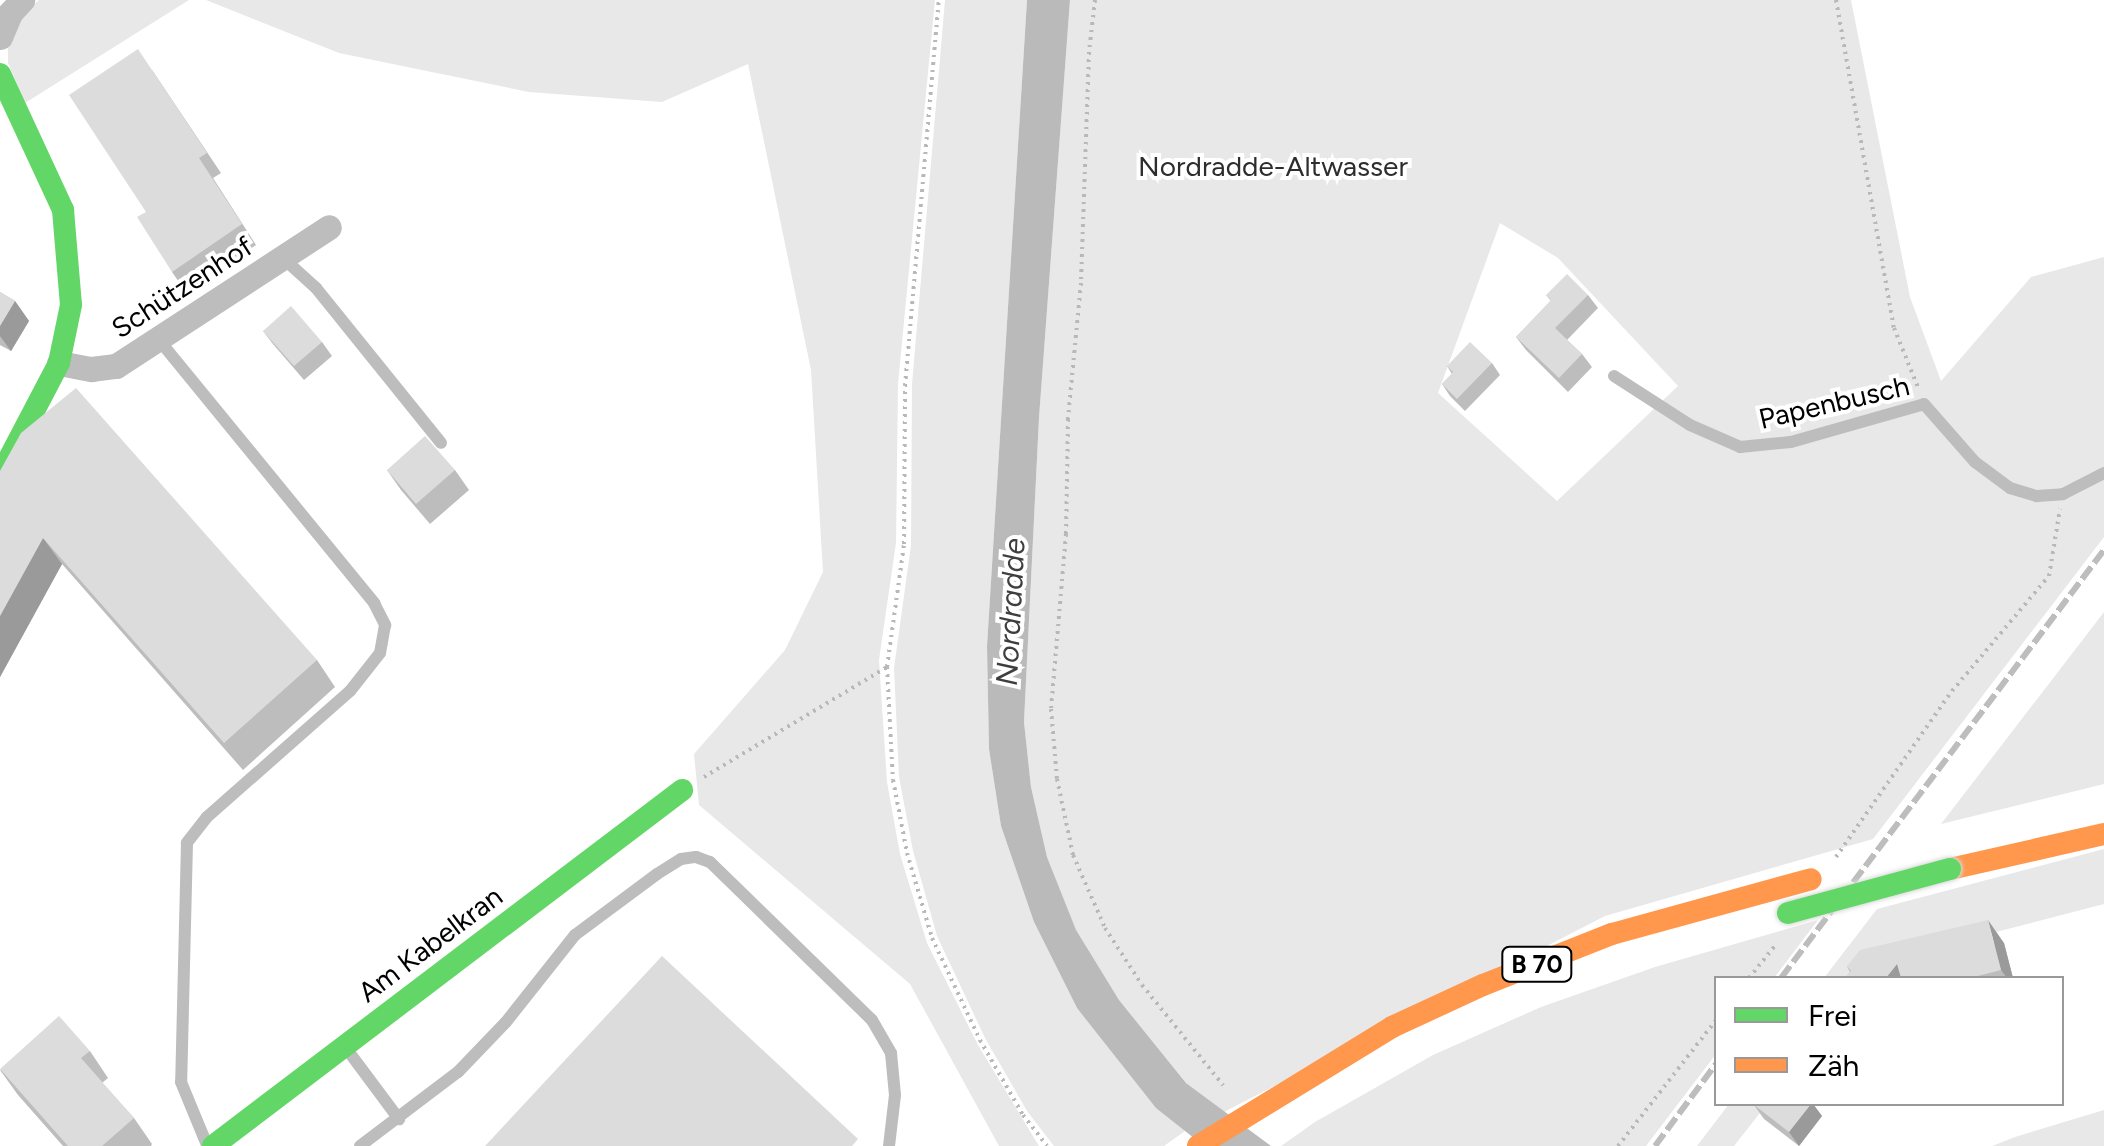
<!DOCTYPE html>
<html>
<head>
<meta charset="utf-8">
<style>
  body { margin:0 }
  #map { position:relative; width:2104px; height:1146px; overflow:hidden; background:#fff; font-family:Figtree,sans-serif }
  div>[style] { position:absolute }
  .green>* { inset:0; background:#e8e8e8 }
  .water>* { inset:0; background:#bababa }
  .path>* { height:4px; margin-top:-2px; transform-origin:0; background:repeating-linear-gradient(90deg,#b8b8b8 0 2.5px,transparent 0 7.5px) }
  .lane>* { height:12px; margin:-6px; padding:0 6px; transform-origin:6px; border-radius:6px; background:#bdbdbd }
  .street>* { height:25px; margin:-12.5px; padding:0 12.5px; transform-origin:12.5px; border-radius:12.5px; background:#bdbdbd }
  .fast>* { height:22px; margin:-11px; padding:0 11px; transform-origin:11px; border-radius:11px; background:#63d668 }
  .slow>* { height:22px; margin:-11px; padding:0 11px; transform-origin:11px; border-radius:11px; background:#ff974d }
  .rail>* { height:6px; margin-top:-3px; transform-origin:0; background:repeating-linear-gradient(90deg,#bdbdbd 0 15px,transparent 0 20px) }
  .bridges { filter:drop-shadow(0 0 2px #dbdbdb) drop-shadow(0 0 2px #dbdbdb) }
  .fast-bridge>* { height:22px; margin:-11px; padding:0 11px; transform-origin:11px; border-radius:11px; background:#63d668 }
  .wall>* { inset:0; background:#bdbdbd }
  .shaded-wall>* { inset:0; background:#9a9a9a }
  .building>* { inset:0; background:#dcdcdc }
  span { translate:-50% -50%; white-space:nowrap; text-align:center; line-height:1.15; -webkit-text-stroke:8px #fff; paint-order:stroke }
  .shield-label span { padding:2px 8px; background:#fff; border:2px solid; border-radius:8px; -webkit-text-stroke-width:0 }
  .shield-label { font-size:25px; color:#000; font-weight:700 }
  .park-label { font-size:28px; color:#2d2d2d }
  .street-label { font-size:28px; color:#000 }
  .water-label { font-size:30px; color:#3e3e3e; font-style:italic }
  .legend { position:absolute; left:1714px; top:976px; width:350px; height:130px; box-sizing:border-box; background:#fff; border:2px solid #999; margin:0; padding:12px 18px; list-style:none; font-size:30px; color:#000 }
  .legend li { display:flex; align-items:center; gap:20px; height:50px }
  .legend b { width:50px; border:2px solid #999 }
</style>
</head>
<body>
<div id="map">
  <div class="green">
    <div style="clip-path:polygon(39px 0,189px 0,25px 103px,8px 63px,8px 48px,22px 16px)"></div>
    <div style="clip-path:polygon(206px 0,935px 0,898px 384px,896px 543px,879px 660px,887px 782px,900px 854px,927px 943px,978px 1045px,1039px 1146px,999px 1146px,910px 984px,699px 805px,694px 754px,785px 650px,823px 572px,811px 370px,748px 64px,662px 102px,529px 92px,339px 53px)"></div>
    <div style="clip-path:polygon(945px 0,1027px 0,987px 646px,989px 748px,1001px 826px,1034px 922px,1077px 1008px,1185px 1131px,1164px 1146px,1054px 1146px,1027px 1111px,985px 1038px,937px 936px,913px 851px,899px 777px,894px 668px,911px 545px,912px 384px)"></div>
    <div style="clip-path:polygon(evenodd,1070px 0,1851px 0,1910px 297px,1941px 381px,2031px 277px,2104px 257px,2104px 537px,1873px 839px,1605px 916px,1224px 1112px,1186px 1083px,1119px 1000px,1076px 931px,1047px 857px,1031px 787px,1024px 722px,1039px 418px,1070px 0,1500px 223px,1558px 258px,1678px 386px,1557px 501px,1438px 393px,1500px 223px)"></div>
    <div style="clip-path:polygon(2104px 612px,2104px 784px,1941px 824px)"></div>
    <div style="clip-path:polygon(2104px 849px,2104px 904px,1938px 947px,1863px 978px,1824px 978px,1877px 909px)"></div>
    <div style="clip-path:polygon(1818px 920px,1774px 978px,1716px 978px,1716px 1054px,1646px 1146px,1281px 1146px,1315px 1122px,1433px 1055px,1541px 1007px,1655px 967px)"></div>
    <div style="clip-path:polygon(1729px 1104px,1767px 1104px,1734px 1146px,1697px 1146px)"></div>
    <div style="clip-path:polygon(2104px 1110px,2104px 1146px,1992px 1146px,2015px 1137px)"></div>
  </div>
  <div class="water">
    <div style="clip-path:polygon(1027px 0,1070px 0,1039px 418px,1024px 722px,1031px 787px,1047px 857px,1076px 930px,1119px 1000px,1186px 1083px,1271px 1146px,1204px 1146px,1156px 1108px,1077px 1008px,1034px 922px,1001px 826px,989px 749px,987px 646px)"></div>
  </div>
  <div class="path">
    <div style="left:1095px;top:0;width:52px;rotate:96.6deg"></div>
    <div style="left:1089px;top:52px;width:231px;rotate:92deg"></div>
    <div style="left:1081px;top:283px;width:137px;rotate:95.5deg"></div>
    <div style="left:1068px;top:419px;width:115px;rotate:91deg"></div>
    <div style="left:1066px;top:534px;width:176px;rotate:94.9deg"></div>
    <div style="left:1051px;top:709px;width:70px;rotate:85.1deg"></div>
    <div style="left:1057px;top:779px;width:78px;rotate:78.1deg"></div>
    <div style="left:1073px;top:855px;width:80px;rotate:66.3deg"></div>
    <div style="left:1105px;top:928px;width:68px;rotate:57deg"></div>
    <div style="left:1142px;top:985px;width:129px;rotate:51deg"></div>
    <div style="left:1836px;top:0;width:333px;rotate:80deg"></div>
    <div style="left:1894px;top:328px;width:67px;rotate:68deg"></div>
    <div style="left:887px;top:667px;width:113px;rotate:87deg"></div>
    <div style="left:893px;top:780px;width:74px;rotate:79.1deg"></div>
    <div style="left:907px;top:853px;width:89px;rotate:73.6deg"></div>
    <div style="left:932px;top:938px;width:113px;rotate:64.8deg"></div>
    <div style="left:980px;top:1040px;width:86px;rotate:60.2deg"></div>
    <div style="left:1023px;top:1115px;width:39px;rotate:52deg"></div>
    <div style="left:704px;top:777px;width:214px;rotate:-31deg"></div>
    <div style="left:887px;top:667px;width:124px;rotate:-82.1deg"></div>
    <div style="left:904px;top:544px;width:158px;rotate:-89.6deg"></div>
    <div style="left:905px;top:386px;width:387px;rotate:-85deg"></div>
    <div style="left:1836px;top:857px;width:203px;rotate:-55.1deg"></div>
    <div style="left:1952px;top:691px;width:150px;rotate:-49.9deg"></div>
    <div style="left:2049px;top:576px;width:68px;rotate:-80.7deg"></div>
    <div style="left:1749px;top:978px;width:45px;rotate:-51.3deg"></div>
    <div style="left:1618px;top:1146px;width:160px;rotate:-52.1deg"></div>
  </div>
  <div class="lane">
    <div style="left:283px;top:258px;width:45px;rotate:42.3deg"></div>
    <div style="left:316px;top:288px;width:199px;rotate:51.1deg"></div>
    <div style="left:159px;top:340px;width:340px;rotate:50.7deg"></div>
    <div style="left:374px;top:603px;width:25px;rotate:63deg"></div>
    <div style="left:385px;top:625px;width:28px;rotate:100deg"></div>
    <div style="left:380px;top:653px;width:48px;rotate:128.3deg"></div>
    <div style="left:350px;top:691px;width:191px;rotate:138.6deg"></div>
    <div style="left:207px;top:817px;width:33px;rotate:128deg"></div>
    <div style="left:187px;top:843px;width:239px;rotate:91.4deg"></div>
    <div style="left:181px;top:1082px;width:68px;rotate:67.6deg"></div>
    <div style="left:1614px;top:376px;width:90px;rotate:32.8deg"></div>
    <div style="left:1690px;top:425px;width:55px;rotate:23.7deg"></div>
    <div style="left:1740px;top:447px;width:51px;rotate:-5.6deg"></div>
    <div style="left:1791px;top:442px;width:138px;rotate:-15.9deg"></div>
    <div style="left:1924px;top:404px;width:77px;rotate:48.7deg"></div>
    <div style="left:1975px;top:462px;width:44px;rotate:36.6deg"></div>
    <div style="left:2010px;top:488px;width:28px;rotate:17deg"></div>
    <div style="left:2037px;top:496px;width:26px;rotate:-4deg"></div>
    <div style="left:2063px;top:494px;width:46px;rotate:-27.1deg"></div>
    <div style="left:346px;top:1048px;width:89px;rotate:53.3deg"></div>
    <div style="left:360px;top:1146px;width:123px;rotate:-37.1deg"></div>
    <div style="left:458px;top:1072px;width:69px;rotate:-46.2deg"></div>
    <div style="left:506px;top:1022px;width:111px;rotate:-51.6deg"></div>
    <div style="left:575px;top:935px;width:102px;rotate:-36.6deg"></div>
    <div style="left:657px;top:874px;width:28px;rotate:-32deg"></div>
    <div style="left:681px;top:859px;width:15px;rotate:-8deg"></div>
    <div style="left:696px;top:857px;width:15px;rotate:20deg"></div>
    <div style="left:710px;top:862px;width:226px;rotate:44.3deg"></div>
    <div style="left:872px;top:1020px;width:38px;rotate:60deg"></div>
    <div style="left:891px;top:1053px;width:42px;rotate:84.6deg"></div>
    <div style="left:895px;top:1095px;width:51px;rotate:96.7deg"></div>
  </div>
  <div class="street">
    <div style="left:0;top:37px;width:26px;rotate:-67deg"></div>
    <div style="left:10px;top:13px;width:18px;rotate:-47deg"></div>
    <div style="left:59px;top:363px;width:33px;rotate:11deg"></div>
    <div style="left:91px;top:369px;width:25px;rotate:-7deg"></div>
    <div style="left:116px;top:366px;width:254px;rotate:-33.1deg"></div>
  </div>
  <div class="fast">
    <div style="left:0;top:74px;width:150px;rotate:65.1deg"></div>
    <div style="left:63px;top:210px;width:95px;rotate:85.2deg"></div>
    <div style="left:71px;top:305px;width:59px;rotate:101.7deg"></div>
    <div style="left:59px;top:363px;width:127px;rotate:117.6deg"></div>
    <div style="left:213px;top:1146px;width:589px;rotate:-37.2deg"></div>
  </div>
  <div class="slow">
    <div style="left:1950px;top:869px;width:158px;rotate:-12.8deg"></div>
    <div style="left:1198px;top:1146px;width:228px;rotate:-31.5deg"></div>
    <div style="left:1392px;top:1027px;width:100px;rotate:-24.8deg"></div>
    <div style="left:1483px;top:985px;width:139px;rotate:-21.6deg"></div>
    <div style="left:1612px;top:934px;width:206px;rotate:-15.4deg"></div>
  </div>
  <div class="rail">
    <div style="left:1781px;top:978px;width:536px;rotate:-52.96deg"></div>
    <div style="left:1655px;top:1146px;width:102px;rotate:-53.4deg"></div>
  </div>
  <div class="bridges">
    <div class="fast-bridge">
      <div style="left:1788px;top:913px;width:168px;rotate:-15.2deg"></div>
    </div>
  </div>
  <div class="wall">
    <div style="clip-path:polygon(152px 70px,221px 173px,213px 178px,256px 245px,186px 292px,172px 272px,146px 212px)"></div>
    <div style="clip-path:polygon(0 292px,15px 301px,29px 321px,11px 351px,0 345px)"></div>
    <div style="clip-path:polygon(1546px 295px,1588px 295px,1598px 308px,1567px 340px,1582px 354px,1592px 367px,1568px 392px,1526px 350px,1516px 337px,1551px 301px)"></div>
    <div style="clip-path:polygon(263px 331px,322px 342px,332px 356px,304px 380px,273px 344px)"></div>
    <div style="clip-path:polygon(1492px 363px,1500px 375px,1465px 411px,1450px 396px,1442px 384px,1452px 374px,1447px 366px)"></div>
    <div style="clip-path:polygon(387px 470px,455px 470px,469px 490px,430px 524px,401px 490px)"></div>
    <div style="clip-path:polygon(0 471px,317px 660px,335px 687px,243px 770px,62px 564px,0 677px)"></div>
    <div style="clip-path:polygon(2004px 943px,2013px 978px,1845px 978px,1850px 972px,1847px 966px)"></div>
    <div style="clip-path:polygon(90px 1051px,108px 1078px,102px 1083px,134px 1118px,152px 1144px,151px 1146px,63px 1146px,18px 1095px,0 1070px)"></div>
    <div style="clip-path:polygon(1755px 1104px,1813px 1104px,1822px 1116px,1799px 1146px,1764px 1119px,1754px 1105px)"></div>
  </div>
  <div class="shaded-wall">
    <div style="clip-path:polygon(15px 301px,29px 321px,11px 351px,0 336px,0 326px)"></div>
    <div style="clip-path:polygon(43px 538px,62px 564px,0 677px,0 616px)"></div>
    <div style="clip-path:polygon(1988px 920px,2004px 943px,2013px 978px,2007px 978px,2001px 970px)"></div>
    <div style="clip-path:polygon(1897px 964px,1908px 978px,1886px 978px)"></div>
    <div style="clip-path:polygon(1811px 1104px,1813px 1104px,1822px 1116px,1799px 1146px,1789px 1132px)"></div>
  </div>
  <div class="building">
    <div style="clip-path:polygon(138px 49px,207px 153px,199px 158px,242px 224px,172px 272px,137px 217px,146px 212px,69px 95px)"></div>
    <div style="clip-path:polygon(1567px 274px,1588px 295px,1555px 328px,1582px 354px,1559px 378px,1516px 337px,1551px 300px,1546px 295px)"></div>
    <div style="clip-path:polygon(0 292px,15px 301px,0 326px)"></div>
    <div style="clip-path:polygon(291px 306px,322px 342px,294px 366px,263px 331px)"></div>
    <div style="clip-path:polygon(1470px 342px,1492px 363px,1457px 399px,1442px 384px,1453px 372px,1447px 366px)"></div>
    <div style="clip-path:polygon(76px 388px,317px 660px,224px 743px,43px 538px,0 616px,0 471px,21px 433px)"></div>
    <div style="clip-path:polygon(425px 436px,455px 470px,416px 504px,387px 470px)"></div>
    <div style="clip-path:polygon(1988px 920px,2001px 970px,1970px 978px,1901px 978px,1897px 964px,1886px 978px,1845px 978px,1851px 971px,1847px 966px,1860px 950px)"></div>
    <div style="clip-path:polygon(662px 956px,858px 1139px,852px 1146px,485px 1146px)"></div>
    <div style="clip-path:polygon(59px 1016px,90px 1051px,81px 1058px,134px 1118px,102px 1146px,68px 1146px,0 1069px)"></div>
    <div style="clip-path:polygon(1755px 1104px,1811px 1104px,1789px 1132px,1754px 1105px)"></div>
  </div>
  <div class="shield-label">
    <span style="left:1537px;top:964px">B 70</span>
  </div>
  <div class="park-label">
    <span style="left:1273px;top:166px">Nordradde-Altwasser</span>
  </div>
  <div class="street-label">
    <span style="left:182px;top:287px;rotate:-33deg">Schützenhof</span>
    <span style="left:1834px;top:402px;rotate:-13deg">Papenbusch</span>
    <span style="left:430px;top:944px;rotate:-37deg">Am Kabelkran</span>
  </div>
  <div class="water-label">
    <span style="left:1011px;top:612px;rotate:-87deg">Nordradde</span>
  </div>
  <ul class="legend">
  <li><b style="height:12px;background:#63d668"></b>Frei</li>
  <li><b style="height:12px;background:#ff974d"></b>Zäh</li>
  </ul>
</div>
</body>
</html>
